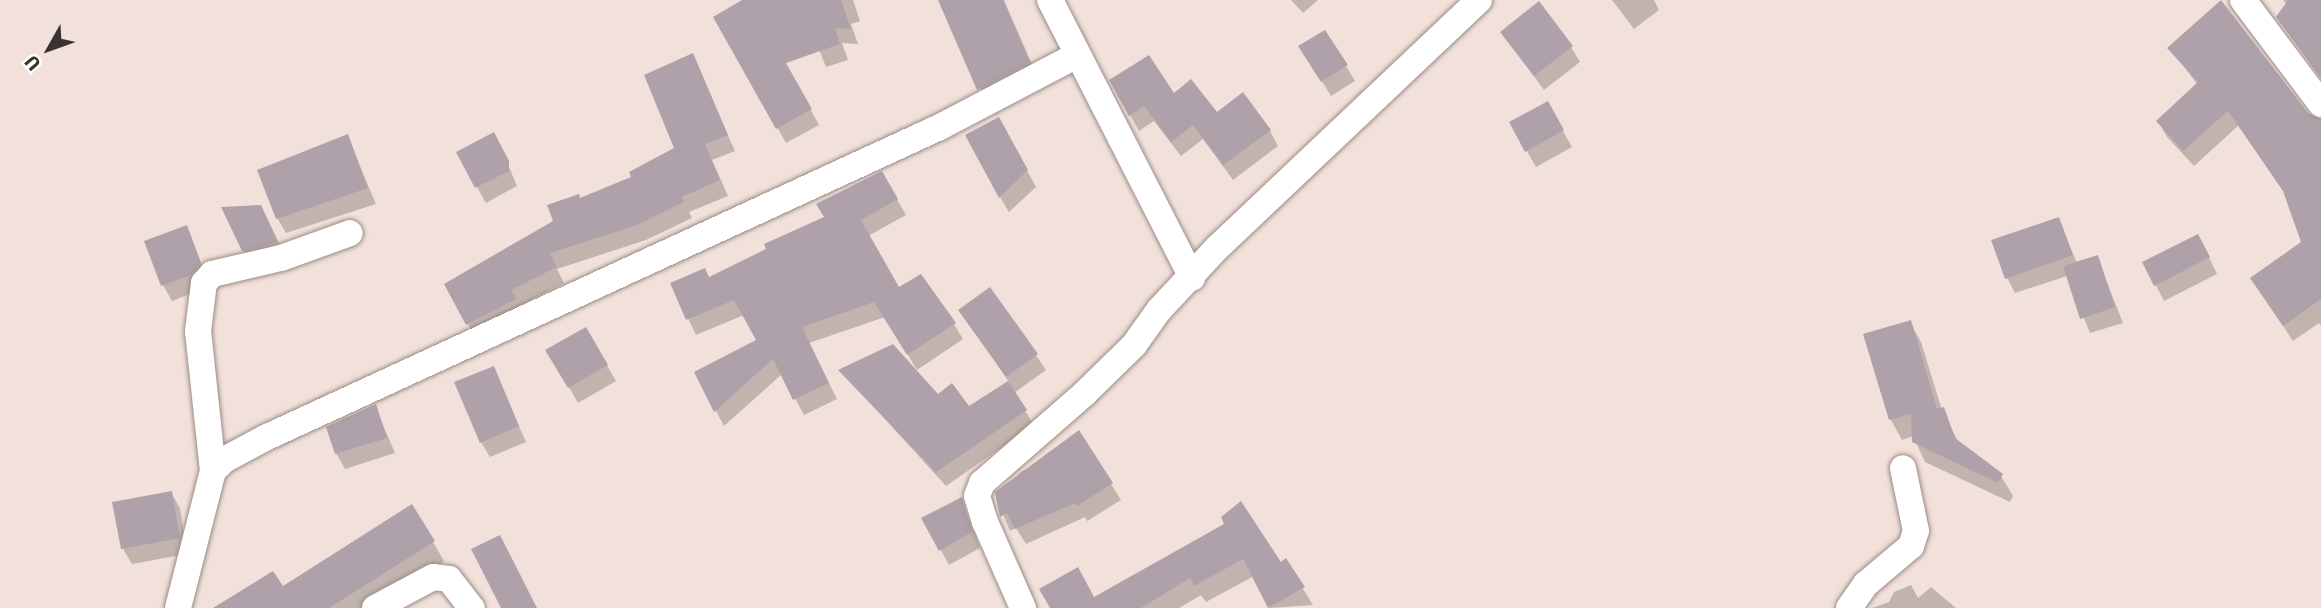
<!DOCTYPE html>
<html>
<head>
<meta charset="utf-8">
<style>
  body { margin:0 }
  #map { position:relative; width:2321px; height:608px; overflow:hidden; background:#f2e1da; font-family:"Fira Sans",sans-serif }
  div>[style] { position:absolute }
  .shadow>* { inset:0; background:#0003 }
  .building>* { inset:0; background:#afa1aa }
  .roads { filter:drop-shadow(0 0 2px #9a8b84) drop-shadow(0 0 2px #9a8b84) }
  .minor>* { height:26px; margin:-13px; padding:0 13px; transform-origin:13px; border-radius:13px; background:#fff }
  span { translate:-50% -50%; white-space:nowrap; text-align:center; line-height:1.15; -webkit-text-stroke:5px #fff; paint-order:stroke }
  .north { position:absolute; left:14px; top:14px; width:70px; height:70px; -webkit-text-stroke:5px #fff; paint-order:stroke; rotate:230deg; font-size:19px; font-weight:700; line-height:28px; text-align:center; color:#3a3331 }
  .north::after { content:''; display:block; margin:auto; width:24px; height:32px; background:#3a3331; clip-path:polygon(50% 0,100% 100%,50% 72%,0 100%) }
</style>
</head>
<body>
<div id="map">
  <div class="shadow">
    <div style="clip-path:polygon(745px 0,751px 0,819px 125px,786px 143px,715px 18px)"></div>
    <div style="clip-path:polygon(799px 0,853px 0,860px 21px,851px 24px,858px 44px,842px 43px,848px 60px,826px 67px)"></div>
    <div style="clip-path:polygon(940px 0,1004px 0,1041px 85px,991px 111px)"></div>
    <div style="clip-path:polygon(1291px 0,1318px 0,1303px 13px)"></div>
    <div style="clip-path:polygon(1612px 0,1654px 0,1659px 10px,1634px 29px)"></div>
    <div style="clip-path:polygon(2283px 0,2321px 0,2321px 79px,2278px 17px,2287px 4px)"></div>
    <div style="clip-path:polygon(1502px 33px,1571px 47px,1580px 62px,1544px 90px)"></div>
    <div style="clip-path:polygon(2170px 48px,2321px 120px,2321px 326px,2319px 323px,2293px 341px,2252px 279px,2303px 243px,2286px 195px,2239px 125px,2194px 166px,2167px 137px,2158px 121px,2197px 84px)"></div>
    <div style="clip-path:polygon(692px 55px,735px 151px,712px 160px,728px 196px,689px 212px,692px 218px,646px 240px,557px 269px,564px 283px,519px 306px,523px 315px,476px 339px,468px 324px,555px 221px,580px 200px,633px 178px,677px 148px)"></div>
    <div style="clip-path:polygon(1310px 62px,1346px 66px,1355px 81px,1331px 96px)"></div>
    <div style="clip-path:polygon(1111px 81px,1173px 96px,1270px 131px,1278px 146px,1233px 180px,1203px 139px,1181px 156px,1154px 121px,1139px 131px)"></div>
    <div style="clip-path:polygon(1547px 103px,1572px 147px,1536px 167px,1511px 123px)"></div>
    <div style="clip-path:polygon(1008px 135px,1036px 187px,1009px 212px,1000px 197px)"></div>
    <div style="clip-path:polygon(347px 136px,376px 204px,286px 233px,277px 218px)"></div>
    <div style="clip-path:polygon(502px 150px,517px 186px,486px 203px,458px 153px)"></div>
    <div style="clip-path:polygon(882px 173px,906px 215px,868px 236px,898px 289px,954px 324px,963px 339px,917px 370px,885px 317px,809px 343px,837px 399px,804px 415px,782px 374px,724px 426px,696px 373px,758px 341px,744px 315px,696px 335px,672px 284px,709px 279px,826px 218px)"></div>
    <div style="clip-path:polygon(2058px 219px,2077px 263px,2097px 257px,2123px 323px,2090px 333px,2067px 276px,2015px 293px,2007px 278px)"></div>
    <div style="clip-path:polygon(269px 222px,286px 258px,252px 266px,243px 250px)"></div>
    <div style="clip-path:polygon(186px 227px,208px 280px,200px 290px,172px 301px,163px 285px)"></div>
    <div style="clip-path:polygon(2206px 251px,2217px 274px,2164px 301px,2144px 263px)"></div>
    <div style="clip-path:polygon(990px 289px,1046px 370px,1014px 393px,1034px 425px,946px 486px,841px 371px,969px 408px,1009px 382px,961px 311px)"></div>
    <div style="clip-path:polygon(1910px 322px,1921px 342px,1942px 410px,1960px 445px,2001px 476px,2013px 496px,2010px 502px,1925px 462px,1913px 436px,1902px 440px,1891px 420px,1865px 335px)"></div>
    <div style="clip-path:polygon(586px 329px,616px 381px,578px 403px,548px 351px)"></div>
    <div style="clip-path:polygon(493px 368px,526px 442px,490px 457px,481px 442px)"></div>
    <div style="clip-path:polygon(375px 406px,395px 453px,345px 469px,336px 453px)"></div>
    <div style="clip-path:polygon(1079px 433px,1121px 500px,1087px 521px,1085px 517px,1026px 544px,1016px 528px,1010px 531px,996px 497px,1022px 471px,1048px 459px,1045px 455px)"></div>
    <div style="clip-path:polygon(171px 493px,180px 508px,187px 554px,132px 564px,123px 549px)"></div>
    <div style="clip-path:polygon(961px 499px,980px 548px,949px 565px,924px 519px)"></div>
    <div style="clip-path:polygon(1227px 525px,1280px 564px,1286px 561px,1313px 605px,1270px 608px,1254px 576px,1206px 602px,1201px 595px,1179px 608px,1052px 608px,1094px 600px)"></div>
    <div style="clip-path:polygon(433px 542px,444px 561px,371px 608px,234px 608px)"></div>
    <div style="clip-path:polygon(1911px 585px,1918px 598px,1931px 587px,1956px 608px,1872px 608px,1889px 602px,1894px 592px)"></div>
  </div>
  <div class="building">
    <div style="clip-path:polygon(742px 0,841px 0,851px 29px,835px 28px,840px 44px,786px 63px,812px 109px,776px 129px,713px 17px)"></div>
    <div style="clip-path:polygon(938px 0,1003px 0,1030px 62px,977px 90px)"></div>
    <div style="clip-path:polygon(2221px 0,2308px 113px,2321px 119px,2321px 299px,2283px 326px,2250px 278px,2301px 242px,2283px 191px,2228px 111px,2183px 151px,2156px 121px,2198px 82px,2167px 48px)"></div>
    <div style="clip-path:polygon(2288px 0,2321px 0,2321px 78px,2276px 17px)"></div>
    <div style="clip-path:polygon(1539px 1px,1573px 46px,1534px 76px,1500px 32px)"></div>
    <div style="clip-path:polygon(1325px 30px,1348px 65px,1321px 82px,1298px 46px)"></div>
    <div style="clip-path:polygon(693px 53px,728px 135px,705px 144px,720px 180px,682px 197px,684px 202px,637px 225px,550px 253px,557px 267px,511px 290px,516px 299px,466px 325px,444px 284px,553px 221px,547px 205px,579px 194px,580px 198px,631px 177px,629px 172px,674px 148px,644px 75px)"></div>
    <div style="clip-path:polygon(1149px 55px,1174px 93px,1191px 79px,1217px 112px,1243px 92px,1271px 130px,1223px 165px,1193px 125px,1171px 142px,1144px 106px,1129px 116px,1109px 80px)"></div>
    <div style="clip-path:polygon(1548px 101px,1564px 130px,1525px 152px,1509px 122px)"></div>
    <div style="clip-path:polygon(999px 117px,1028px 170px,999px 198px,965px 135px)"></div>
    <div style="clip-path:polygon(494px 132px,509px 161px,509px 171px,475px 188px,456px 152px)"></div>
    <div style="clip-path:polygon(348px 134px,368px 188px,276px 219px,257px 170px)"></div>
    <div style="clip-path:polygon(882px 171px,898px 199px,861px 220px,899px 287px,921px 274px,956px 323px,907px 355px,874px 302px,802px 327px,829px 383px,793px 400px,773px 359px,714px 412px,694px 372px,756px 340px,734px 300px,686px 320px,670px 283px,705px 268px,709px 277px,766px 249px,764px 244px,824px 217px,816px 204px)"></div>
    <div style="clip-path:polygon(261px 205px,278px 242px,242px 251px,221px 207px)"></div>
    <div style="clip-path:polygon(2059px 217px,2073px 255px,2005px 279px,1991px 240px)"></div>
    <div style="clip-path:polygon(187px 225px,201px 263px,191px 275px,161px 286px,144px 241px)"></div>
    <div style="clip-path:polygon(2198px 234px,2210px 257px,2154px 286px,2142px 262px)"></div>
    <div style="clip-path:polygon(2098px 255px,2115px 307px,2080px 319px,2063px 266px)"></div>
    <div style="clip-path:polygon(990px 287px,1038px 354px,1006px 377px,958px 310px)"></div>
    <div style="clip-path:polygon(1911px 320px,1937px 409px,1944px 407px,1955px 438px,2003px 474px,1998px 483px,1912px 442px,1911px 414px,1889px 420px,1863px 334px)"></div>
    <div style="clip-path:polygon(586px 327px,608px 365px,568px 388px,545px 350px)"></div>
    <div style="clip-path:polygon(893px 344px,938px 394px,952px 383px,969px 406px,1008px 381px,1027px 410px,936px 472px,838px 370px)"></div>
    <div style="clip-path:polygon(494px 366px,519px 426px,480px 443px,454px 382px)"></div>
    <div style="clip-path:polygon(376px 404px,387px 438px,335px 454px,326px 427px)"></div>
    <div style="clip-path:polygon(1079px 430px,1113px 483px,1077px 506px,1075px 503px,1015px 529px,1007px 513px,1000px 517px,995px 492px)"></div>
    <div style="clip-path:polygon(172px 491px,180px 538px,121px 549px,112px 502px)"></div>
    <div style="clip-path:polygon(962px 497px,972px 532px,939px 551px,921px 518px)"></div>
    <div style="clip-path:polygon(1241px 501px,1281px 562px,1286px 558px,1305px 587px,1268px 608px,1243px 559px,1194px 586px,1190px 578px,1141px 608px,1050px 608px,1039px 589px,1078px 567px,1094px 597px,1224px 524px,1221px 517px)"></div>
    <div style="clip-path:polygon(412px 504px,435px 541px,329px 608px,213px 608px,273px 571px,283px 586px)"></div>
    <div style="clip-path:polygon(500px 535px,537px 608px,501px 608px,471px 549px)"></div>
  </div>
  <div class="roads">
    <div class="minor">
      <div style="left:1050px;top:0;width:312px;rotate:62.9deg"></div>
      <div style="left:2243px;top:0;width:130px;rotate:53.1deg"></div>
      <div style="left:213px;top:471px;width:16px;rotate:-45deg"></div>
      <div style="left:224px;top:460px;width:47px;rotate:-28.2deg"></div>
      <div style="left:265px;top:438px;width:743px;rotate:-24.74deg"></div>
      <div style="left:940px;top:127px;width:155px;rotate:-27.7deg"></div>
      <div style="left:178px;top:608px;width:141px;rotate:-75.7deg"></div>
      <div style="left:213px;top:471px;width:141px;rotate:-96.1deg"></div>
      <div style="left:198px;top:331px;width:48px;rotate:-82.9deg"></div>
      <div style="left:204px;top:283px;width:12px;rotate:-48deg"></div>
      <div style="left:212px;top:274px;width:71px;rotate:-13.1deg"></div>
      <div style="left:281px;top:258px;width:73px;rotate:-19.9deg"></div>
      <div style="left:375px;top:608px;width:66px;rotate:-28.1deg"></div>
      <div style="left:433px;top:577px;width:16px;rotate:7deg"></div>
      <div style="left:449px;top:579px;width:37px;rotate:52deg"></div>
      <div style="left:1023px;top:608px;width:94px;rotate:-113.8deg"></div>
      <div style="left:985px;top:522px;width:27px;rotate:-107deg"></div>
      <div style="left:977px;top:496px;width:14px;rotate:-69deg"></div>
      <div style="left:982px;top:483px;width:137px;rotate:-41.1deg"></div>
      <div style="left:1085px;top:393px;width:69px;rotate:-44.4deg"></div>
      <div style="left:1134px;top:345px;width:43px;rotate:-54.5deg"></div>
      <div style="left:1159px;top:310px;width:86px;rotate:-46.9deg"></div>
      <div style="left:1218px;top:247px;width:359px;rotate:-43.4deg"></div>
      <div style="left:1849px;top:608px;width:29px;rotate:-55deg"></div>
      <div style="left:1866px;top:584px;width:59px;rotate:-40.2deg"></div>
      <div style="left:1911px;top:546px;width:16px;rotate:-72deg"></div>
      <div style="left:1916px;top:531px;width:64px;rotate:-101.7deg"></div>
    </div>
  </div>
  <div class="north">U</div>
</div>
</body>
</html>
